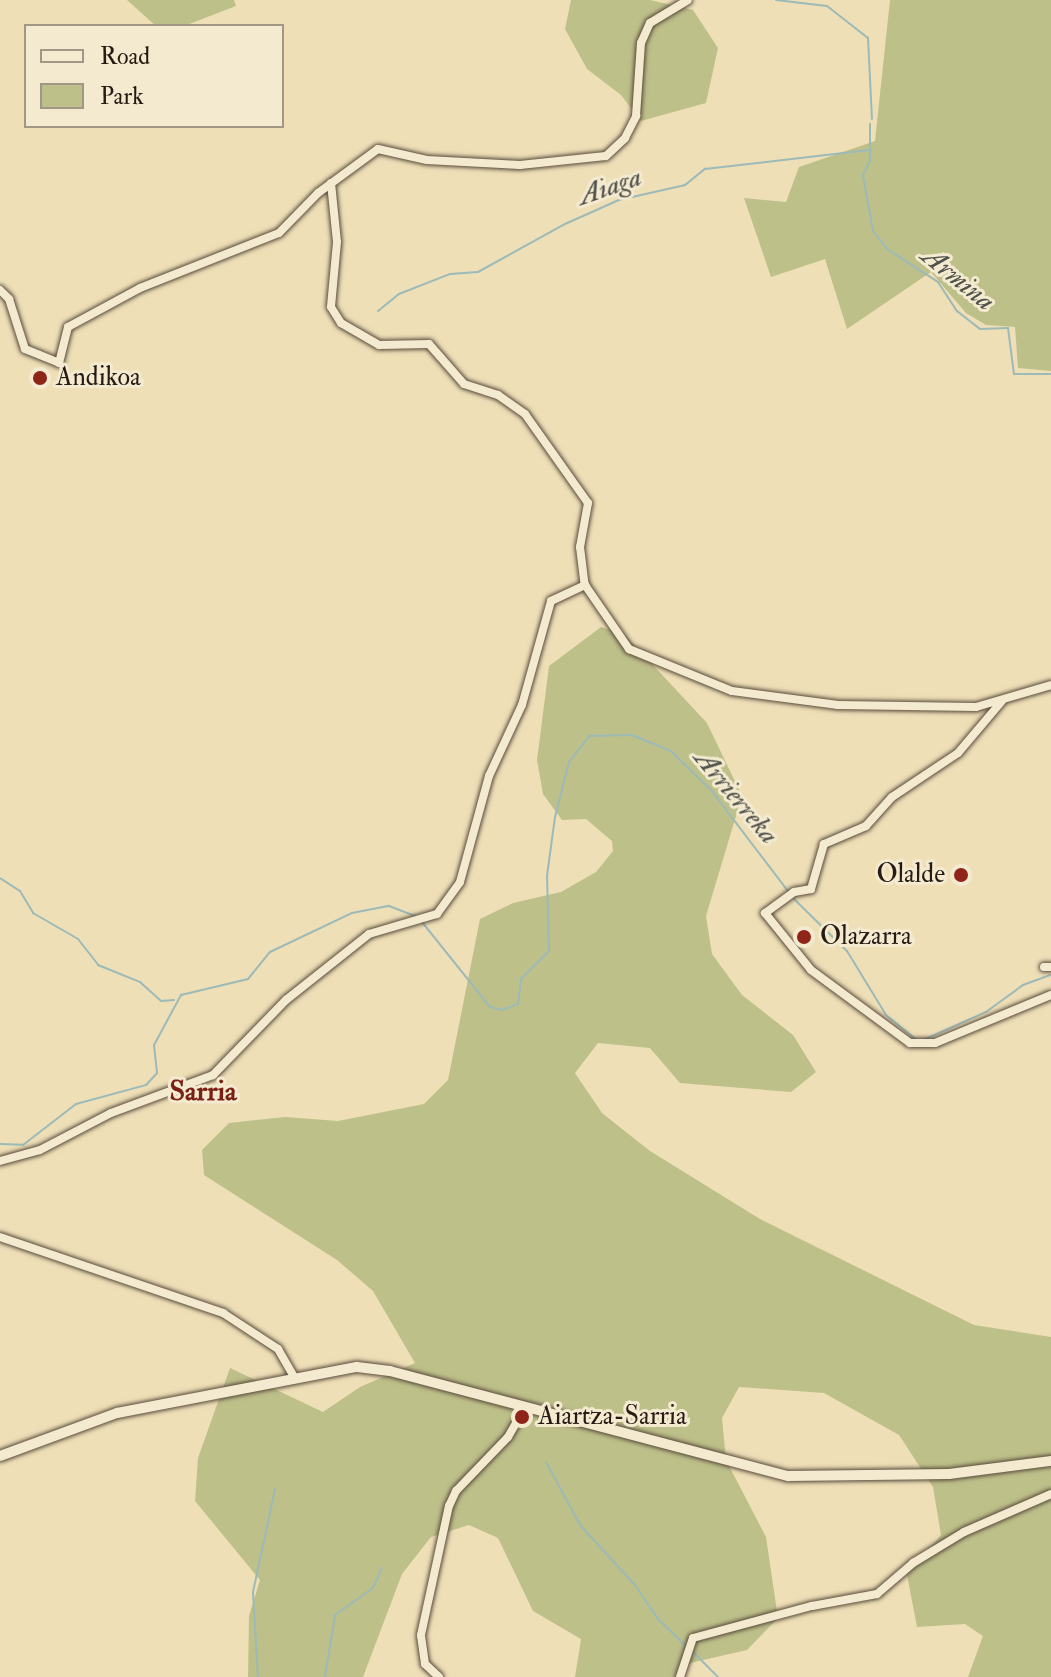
<!DOCTYPE html>
<html>
<head>
<meta charset="utf-8">
<style>
  body { margin:0 }
  #map { position:relative; width:1051px; height:1677px; overflow:hidden; background:#eedfb7; font-family:"IM FELL Double Pica",serif }
  div>[style] { position:absolute }
  .green>* { inset:0; background:#bec08a }
  .stream>* { height:2px; margin:-1px; padding:0 1px; transform-origin:1px; border-radius:1px; background:#9cbab7 }
  .roads { filter:drop-shadow(0 0 2px #594b3c) drop-shadow(0 0 2px #594b3c) }
  .minor>* { height:8px; margin:-4px; padding:0 4px; transform-origin:4px; border-radius:4px; background:#f4ead0 }
  .tertiary>* { height:10px; margin:-5px; padding:0 5px; transform-origin:5px; border-radius:5px; background:#f4ead0 }
  .dots>* { width:22px; height:22px; translate:-50% -50%; box-sizing:border-box; border:4px solid #f4ead0; border-radius:50% }
  span { translate:-50% -50%; white-space:nowrap; text-align:center; line-height:1.15; -webkit-text-stroke:6px #f4ead0; paint-order:stroke }
  .poi-label { font-size:26px; color:#271a13 }
  .left { translate:0 -50%; text-align:left }
  .right { translate:-100% -50%; text-align:right }
  .water-label { font-size:28px; color:#50524c; font-style:italic }
  .neighbourhood-label { font-size:28px; color:#7a1f14; font-weight:700 }
  .legend { position:absolute; left:24px; top:24px; width:260px; height:104px; box-sizing:border-box; background:#f4ead0; border:2px solid #a29784; margin:0; padding:10px 14px; list-style:none; font-size:24px; color:#271a13 }
  .legend li { display:flex; align-items:center; gap:16px; height:40px }
  .legend b { width:40px; border:2px solid #a29784 }
</style>
</head>
<body>
<div id="map">
  <div class="green">
    <div style="clip-path:polygon(127px 0,234px 0,236px 6px,184px 26px,156px 26px)"></div>
    <div style="clip-path:polygon(571px 0,650px 0,693px 10px,718px 48px,706px 103px,641px 121px,621px 95px,587px 69px,565px 29px)"></div>
    <div style="clip-path:polygon(890px 0,1051px 0,1051px 371px,1018px 368px,1015px 327px,986px 325px,966px 313px,931px 272px,847px 329px,825px 259px,771px 277px,744px 198px,786px 202px,799px 167px,875px 141px)"></div>
    <div style="clip-path:polygon(601px 627px,625px 635px,707px 723px,742px 796px,706px 916px,712px 954px,742px 995px,793px 1035px,816px 1072px,791px 1092px,680px 1083px,650px 1048px,598px 1043px,575px 1073px,602px 1113px,650px 1151px,760px 1219px,974px 1325px,1051px 1337px,1051px 1677px,968px 1677px,983px 1636px,965px 1624px,917px 1627px,907px 1575px,941px 1535px,933px 1487px,899px 1435px,824px 1393px,739px 1387px,722px 1418px,726px 1460px,766px 1537px,778px 1618px,747px 1650px,690px 1663px,682px 1677px,575px 1677px,581px 1639px,533px 1611px,498px 1538px,469px 1525px,431px 1537px,402px 1574px,363px 1677px,248px 1677px,249px 1616px,260px 1580px,195px 1501px,198px 1458px,230px 1368px,323px 1412px,360px 1387px,415px 1363px,373px 1291px,337px 1260px,204px 1175px,202px 1150px,229px 1123px,285px 1117px,338px 1121px,424px 1104px,448px 1080px,480px 919px,513px 903px,561px 892px,596px 872px,613px 851px,612px 841px,586px 819px,562px 820px,543px 794px,537px 760px,549px 666px)"></div>
  </div>
  <div class="stream">
    <div style="left:776px;top:0;width:51px;rotate:6.7deg"></div>
    <div style="left:827px;top:6px;width:52px;rotate:38deg"></div>
    <div style="left:868px;top:38px;width:81px;rotate:87.2deg"></div>
    <div style="left:870px;top:124px;width:37px;rotate:90deg"></div>
    <div style="left:870px;top:161px;width:16px;rotate:117deg"></div>
    <div style="left:863px;top:175px;width:57px;rotate:79.9deg"></div>
    <div style="left:873px;top:231px;width:23px;rotate:52deg"></div>
    <div style="left:887px;top:249px;width:61px;rotate:32.9deg"></div>
    <div style="left:938px;top:282px;width:35px;rotate:57deg"></div>
    <div style="left:957px;top:311px;width:29px;rotate:38deg"></div>
    <div style="left:980px;top:329px;width:28px;rotate:-2deg"></div>
    <div style="left:1008px;top:328px;width:46px;rotate:82.6deg"></div>
    <div style="left:1014px;top:374px;width:37px"></div>
    <div style="left:378px;top:311px;width:27px;rotate:-39deg"></div>
    <div style="left:399px;top:294px;width:55px;rotate:-21.4deg"></div>
    <div style="left:450px;top:274px;width:28px;rotate:-4deg"></div>
    <div style="left:478px;top:272px;width:99px;rotate:-28.9deg"></div>
    <div style="left:565px;top:224px;width:59px;rotate:-24deg"></div>
    <div style="left:619px;top:200px;width:68px;rotate:-12.8deg"></div>
    <div style="left:685px;top:185px;width:26px;rotate:-39deg"></div>
    <div style="left:705px;top:169px;width:165px;rotate:-6.6deg"></div>
    <div style="left:0;top:878px;width:24px;rotate:33deg"></div>
    <div style="left:20px;top:891px;width:26px;rotate:59deg"></div>
    <div style="left:33px;top:913px;width:52px;rotate:30deg"></div>
    <div style="left:78px;top:939px;width:33px;rotate:52deg"></div>
    <div style="left:98px;top:965px;width:45px;rotate:22deg"></div>
    <div style="left:140px;top:982px;width:28px;rotate:42deg"></div>
    <div style="left:161px;top:1001px;width:13px;rotate:-4deg"></div>
    <div style="left:792px;top:897px;width:77px;rotate:44.5deg"></div>
    <div style="left:847px;top:951px;width:75px;rotate:58.6deg"></div>
    <div style="left:886px;top:1015px;width:40px;rotate:39deg"></div>
    <div style="left:422px;top:922px;width:109px;rotate:51.3deg"></div>
    <div style="left:490px;top:1007px;width:12px;rotate:14deg"></div>
    <div style="left:502px;top:1010px;width:17px;rotate:-21deg"></div>
    <div style="left:518px;top:1004px;width:25px;rotate:-83deg"></div>
    <div style="left:521px;top:979px;width:40px;rotate:-45deg"></div>
    <div style="left:549px;top:951px;width:75px;rotate:-91.5deg"></div>
    <div style="left:547px;top:876px;width:60px;rotate:-82.3deg"></div>
    <div style="left:555px;top:817px;width:57px;rotate:-75.7deg"></div>
    <div style="left:569px;top:762px;width:33px;rotate:-52deg"></div>
    <div style="left:589px;top:736px;width:43px;rotate:-1.3deg"></div>
    <div style="left:632px;top:735px;width:42px;rotate:22.3deg"></div>
    <div style="left:671px;top:751px;width:56px;rotate:44.3deg"></div>
    <div style="left:711px;top:790px;width:127px;rotate:52.7deg"></div>
    <div style="left:923px;top:1040px;width:69px;rotate:-24deg"></div>
    <div style="left:986px;top:1012px;width:46px;rotate:-36.1deg"></div>
    <div style="left:1023px;top:985px;width:30px;rotate:-20deg"></div>
    <div style="left:0;top:1144px;width:23px;rotate:2deg"></div>
    <div style="left:23px;top:1145px;width:67px;rotate:-37.7deg"></div>
    <div style="left:76px;top:1104px;width:73px;rotate:-15.2deg"></div>
    <div style="left:146px;top:1085px;width:16px;rotate:-47deg"></div>
    <div style="left:157px;top:1073px;width:28px;rotate:-96deg"></div>
    <div style="left:154px;top:1045px;width:57px;rotate:-61.6deg"></div>
    <div style="left:181px;top:995px;width:69px;rotate:-13.4deg"></div>
    <div style="left:248px;top:979px;width:35px;rotate:-51deg"></div>
    <div style="left:270px;top:952px;width:91px;rotate:-25.4deg"></div>
    <div style="left:352px;top:913px;width:38px;rotate:-11deg"></div>
    <div style="left:389px;top:906px;width:28px;rotate:21deg"></div>
    <div style="left:546px;top:1462px;width:72px;rotate:61.6deg"></div>
    <div style="left:580px;top:1525px;width:81px;rotate:47.5deg"></div>
    <div style="left:635px;top:1585px;width:40px;rotate:56deg"></div>
    <div style="left:657px;top:1618px;width:42px;rotate:44deg"></div>
    <div style="left:692px;top:1651px;width:37px;rotate:45deg"></div>
    <div style="left:258px;top:1677px;width:85px;rotate:-93.4deg"></div>
    <div style="left:253px;top:1592px;width:105px;rotate:-77.9deg"></div>
    <div style="left:325px;top:1677px;width:63px;rotate:-80.8deg"></div>
    <div style="left:335px;top:1615px;width:47px;rotate:-35.4deg"></div>
    <div style="left:373px;top:1588px;width:22px;rotate:-66deg"></div>
  </div>
  <div class="roads">
    <div class="minor">
      <div style="left:331px;top:183px;width:59px;rotate:84.2deg"></div>
      <div style="left:337px;top:242px;width:65px;rotate:95.3deg"></div>
      <div style="left:331px;top:307px;width:19px;rotate:58deg"></div>
      <div style="left:341px;top:323px;width:44px;rotate:30.1deg"></div>
      <div style="left:379px;top:345px;width:50px;rotate:-1.1deg"></div>
      <div style="left:429px;top:344px;width:53px;rotate:48.8deg"></div>
      <div style="left:464px;top:384px;width:36px;rotate:18deg"></div>
      <div style="left:498px;top:395px;width:33px;rotate:35deg"></div>
      <div style="left:525px;top:414px;width:109px;rotate:54.7deg"></div>
      <div style="left:588px;top:503px;width:45px;rotate:100.3deg"></div>
      <div style="left:580px;top:547px;width:38px;rotate:83deg"></div>
      <div style="left:585px;top:585px;width:78px;rotate:55.5deg"></div>
      <div style="left:629px;top:649px;width:111px;rotate:22.2deg"></div>
      <div style="left:732px;top:691px;width:107px;rotate:7.5deg"></div>
      <div style="left:838px;top:705px;width:138px;rotate:0.8deg"></div>
      <div style="left:976px;top:707px;width:78px;rotate:-16.3deg"></div>
      <div style="left:0;top:290px;width:13px;rotate:45deg"></div>
      <div style="left:9px;top:299px;width:52px;rotate:72.3deg"></div>
      <div style="left:25px;top:349px;width:37px;rotate:22deg"></div>
      <div style="left:59px;top:363px;width:37px;rotate:-76deg"></div>
      <div style="left:68px;top:327px;width:82px;rotate:-28.4deg"></div>
      <div style="left:140px;top:288px;width:149px;rotate:-21.6deg"></div>
      <div style="left:279px;top:233px;width:56px;rotate:-45.7deg"></div>
      <div style="left:318px;top:193px;width:74px;rotate:-36.3deg"></div>
      <div style="left:378px;top:149px;width:50px;rotate:12.7deg"></div>
      <div style="left:427px;top:160px;width:93px;rotate:3.1deg"></div>
      <div style="left:520px;top:165px;width:86px;rotate:-6deg"></div>
      <div style="left:606px;top:156px;width:26px;rotate:-43deg"></div>
      <div style="left:625px;top:138px;width:25px;rotate:-63deg"></div>
      <div style="left:636px;top:116px;width:73px;rotate:-86.1deg"></div>
      <div style="left:641px;top:43px;width:22px;rotate:-66deg"></div>
      <div style="left:650px;top:23px;width:44px;rotate:-31.2deg"></div>
      <div style="left:1002px;top:701px;width:68px;rotate:130.2deg"></div>
      <div style="left:958px;top:753px;width:79px;rotate:146.3deg"></div>
      <div style="left:892px;top:797px;width:39px;rotate:132deg"></div>
      <div style="left:866px;top:826px;width:46px;rotate:156.8deg"></div>
      <div style="left:824px;top:844px;width:47px;rotate:106.1deg"></div>
      <div style="left:811px;top:889px;width:17px;rotate:170deg"></div>
      <div style="left:794px;top:892px;width:36px;rotate:144deg"></div>
      <div style="left:765px;top:913px;width:73px;rotate:51.1deg"></div>
      <div style="left:811px;top:970px;width:123px;rotate:36.4deg"></div>
      <div style="left:910px;top:1043px;width:25px"></div>
      <div style="left:935px;top:1043px;width:126px;rotate:-22.5deg"></div>
      <div style="left:1044px;top:967px;width:7px"></div>
      <div style="left:0;top:1161px;width:41px;rotate:-15.4deg"></div>
      <div style="left:40px;top:1150px;width:80px;rotate:-27.5deg"></div>
      <div style="left:111px;top:1113px;width:109px;rotate:-20.4deg"></div>
      <div style="left:213px;top:1075px;width:105px;rotate:-45.8deg"></div>
      <div style="left:286px;top:1000px;width:106px;rotate:-38.5deg"></div>
      <div style="left:369px;top:934px;width:71px;rotate:-16.4deg"></div>
      <div style="left:437px;top:914px;width:39px;rotate:-54deg"></div>
      <div style="left:460px;top:882px;width:110px;rotate:-74.7deg"></div>
      <div style="left:489px;top:776px;width:78px;rotate:-65.1deg"></div>
      <div style="left:522px;top:705px;width:108px;rotate:-74.4deg"></div>
      <div style="left:551px;top:601px;width:38px;rotate:-25deg"></div>
      <div style="left:0;top:1237px;width:236px;rotate:18.8deg"></div>
      <div style="left:223px;top:1313px;width:66px;rotate:33.2deg"></div>
      <div style="left:278px;top:1349px;width:34px;rotate:60deg"></div>
      <div style="left:439px;top:1677px;width:19px;rotate:-137deg"></div>
      <div style="left:425px;top:1664px;width:29px;rotate:-98deg"></div>
      <div style="left:421px;top:1635px;width:132px;rotate:-77.8deg"></div>
      <div style="left:449px;top:1506px;width:17px;rotate:-65deg"></div>
      <div style="left:456px;top:1491px;width:75px;rotate:-46.1deg"></div>
      <div style="left:508px;top:1437px;width:34px;rotate:-60deg"></div>
      <div style="left:680px;top:1677px;width:41px;rotate:-71.6deg"></div>
      <div style="left:693px;top:1638px;width:123px;rotate:-15.1deg"></div>
      <div style="left:812px;top:1606px;width:66px;rotate:-10.5deg"></div>
      <div style="left:877px;top:1594px;width:48px;rotate:-40.7deg"></div>
      <div style="left:913px;top:1563px;width:60px;rotate:-31.3deg"></div>
      <div style="left:964px;top:1532px;width:95px;rotate:-23.6deg"></div>
    </div>
    <div class="tertiary">
      <div style="left:0;top:1456px;width:125px;rotate:-20.2deg"></div>
      <div style="left:117px;top:1413px;width:244px;rotate:-10.9deg"></div>
      <div style="left:357px;top:1367px;width:33px;rotate:7deg"></div>
      <div style="left:390px;top:1371px;width:412px;rotate:14.8deg"></div>
      <div style="left:788px;top:1476px;width:161px;rotate:-0.7deg"></div>
      <div style="left:949px;top:1474px;width:103px;rotate:-7.3deg"></div>
    </div>
  </div>
  <div class="dots">
    <div style="left:40px;top:378px;background:#8f2418"></div>
    <div style="left:961px;top:875px;background:#8f2418"></div>
    <div style="left:804px;top:937px;background:#8f2418"></div>
    <div style="left:522px;top:1417px;background:#8f2418"></div>
  </div>
  <div class="poi-label">
    <span class="left" style="left:56px;top:378px">Andikoa</span>
    <span class="right" style="left:945px;top:875px">Olalde</span>
    <span class="left" style="left:820px;top:937px">Olazarra</span>
    <span class="left" style="left:538px;top:1417px">Aiartza-Sarria</span>
  </div>
  <div class="water-label">
    <span style="left:610px;top:187px;rotate:-19deg">Aiaga</span>
    <span style="left:958px;top:279px;rotate:39deg">Armina</span>
    <span style="left:736px;top:797px;rotate:50deg">Arrierreka</span>
  </div>
  <div class="neighbourhood-label">
    <span style="left:203px;top:1092px">Sarria</span>
  </div>
  <ul class="legend">
  <li><b style="height:10px;background:#f4ead0"></b>Road</li>
  <li><b style="height:22px;background:#bec08a"></b>Park</li>
  </ul>
</div>
</body>
</html>
